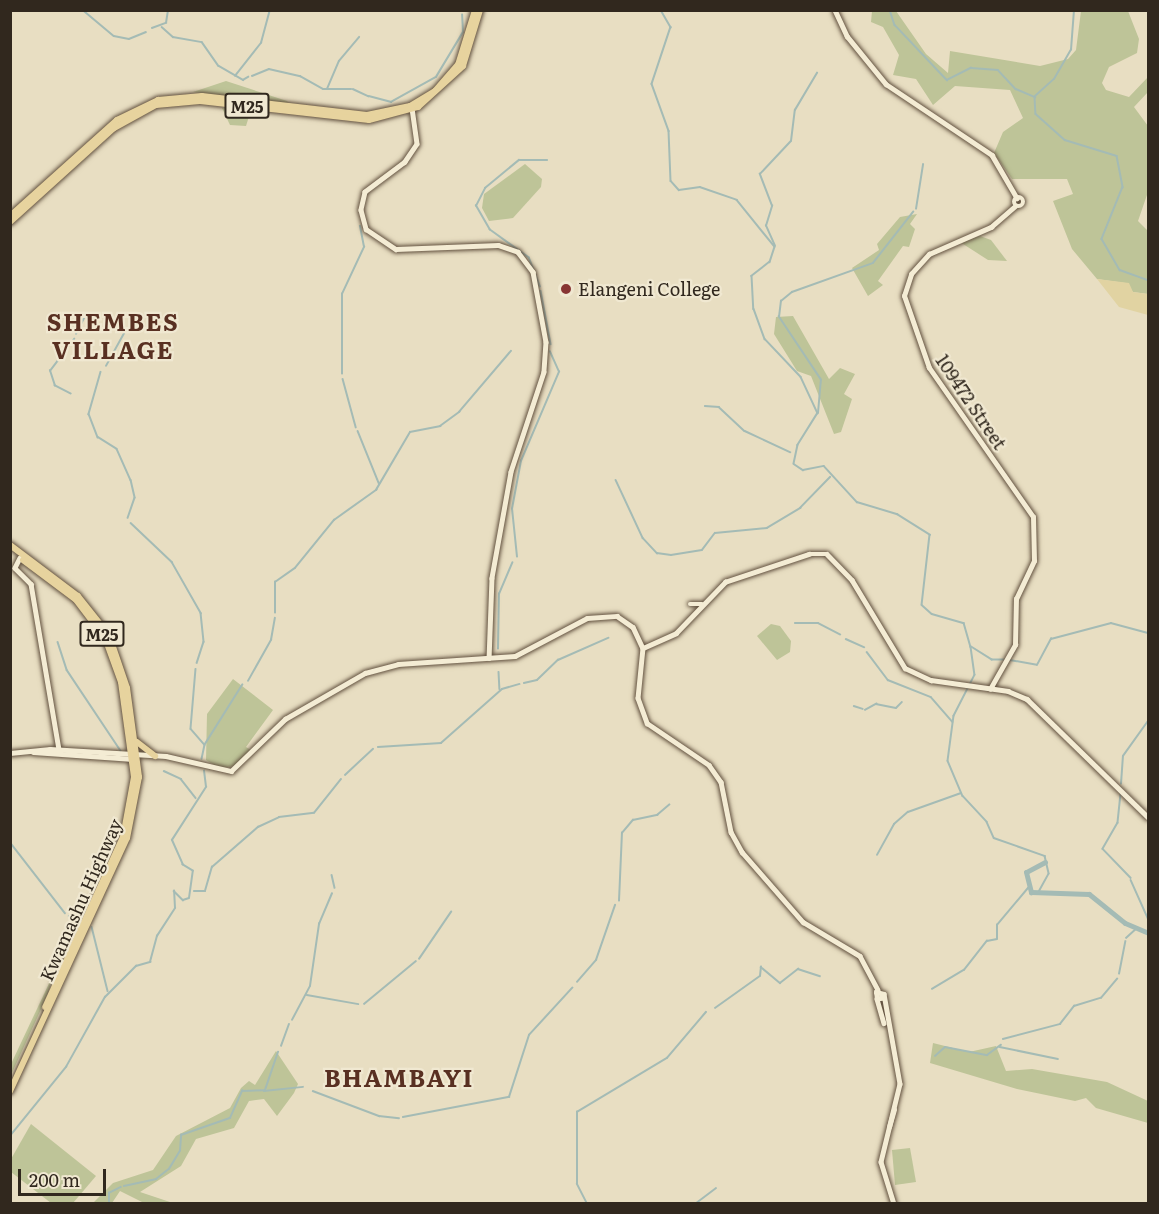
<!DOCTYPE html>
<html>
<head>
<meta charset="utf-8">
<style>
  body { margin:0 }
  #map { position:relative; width:1159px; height:1214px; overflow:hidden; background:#e8dec2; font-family:Literata,serif }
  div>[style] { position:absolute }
  .green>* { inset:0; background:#bec498 }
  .sand>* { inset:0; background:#e1d3a2 }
  .stream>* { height:1.5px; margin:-0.75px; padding:0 0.75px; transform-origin:0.75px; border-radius:0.75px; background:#a4bbb5 }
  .river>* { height:5px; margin:-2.5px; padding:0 2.5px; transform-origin:2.5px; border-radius:2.5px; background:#a4bbb5 }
  .roads { filter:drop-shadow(0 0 2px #62513f) drop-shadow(0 0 2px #62513f) }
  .secondary>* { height:4.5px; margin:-2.25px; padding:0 2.25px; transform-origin:2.25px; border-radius:2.25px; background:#f4ecd4 }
  .secondary>.ring { margin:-2.25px; padding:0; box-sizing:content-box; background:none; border:4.5px solid #f4ecd4; border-radius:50% }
  .primary>* { height:6px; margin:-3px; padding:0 3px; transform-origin:3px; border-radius:3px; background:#e7d39e }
  .dots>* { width:16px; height:16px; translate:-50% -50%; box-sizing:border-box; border:3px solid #f0e8d1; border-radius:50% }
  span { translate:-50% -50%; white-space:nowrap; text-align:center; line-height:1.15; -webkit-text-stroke:4.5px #f0e8d1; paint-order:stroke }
  .shield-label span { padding:2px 4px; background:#f0e8d1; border:2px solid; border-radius:4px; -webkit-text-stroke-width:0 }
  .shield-label { font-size:16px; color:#31281e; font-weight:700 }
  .poi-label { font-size:18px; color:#31281e }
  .left { translate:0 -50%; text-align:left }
  .street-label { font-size:18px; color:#31281e }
  .district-label { font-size:24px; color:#593022; font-weight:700; letter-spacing:1.5px }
  .frame { position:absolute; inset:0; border:12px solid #31281e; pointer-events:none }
  .scale { position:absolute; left:18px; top:1169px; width:88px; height:27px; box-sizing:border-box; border:3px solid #31281e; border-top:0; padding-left:8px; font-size:18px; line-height:21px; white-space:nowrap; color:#31281e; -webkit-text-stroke:4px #f0e8d1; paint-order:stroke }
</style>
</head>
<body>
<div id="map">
  <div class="green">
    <div style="clip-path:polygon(872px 11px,896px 11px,926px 54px,948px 73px,950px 51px,1040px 66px,1068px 59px,1076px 50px,1081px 11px,1128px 11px,1139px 39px,1137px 53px,1109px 67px,1102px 83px,1106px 90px,1129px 97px,1148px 77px,1148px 92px,1134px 107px,1148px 126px,1148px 192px,1138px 221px,1148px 231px,1148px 294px,1133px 292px,1125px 283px,1097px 279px,1072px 249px,1053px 201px,1073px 194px,1067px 179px,1012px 179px,994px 153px,1003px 132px,1023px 118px,1010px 90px,955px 86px,933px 105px,916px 79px,893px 75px,899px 55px,883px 27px,871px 22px)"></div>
    <div style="clip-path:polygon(226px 81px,287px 101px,290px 104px,193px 92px)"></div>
    <div style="clip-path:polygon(222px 108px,251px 110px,246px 126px,230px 125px)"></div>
    <div style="clip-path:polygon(525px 164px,542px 179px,541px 187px,513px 218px,489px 221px,482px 208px,484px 194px)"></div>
    <div style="clip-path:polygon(917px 214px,910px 224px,915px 229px,909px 247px,903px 246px,878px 281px,883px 285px,868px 296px,852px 268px,879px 250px,877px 244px,900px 217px)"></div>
    <div style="clip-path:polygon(980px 236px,991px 240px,1007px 261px,988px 260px,960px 242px)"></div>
    <div style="clip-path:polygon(793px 316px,829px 379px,840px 368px,855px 374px,844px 394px,852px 399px,841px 432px,834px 434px,811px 376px,797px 371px,774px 334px,776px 317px)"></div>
    <div style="clip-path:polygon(771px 624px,780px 626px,791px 641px,790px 652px,777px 660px,757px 636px)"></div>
    <div style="clip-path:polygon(233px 679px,273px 710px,246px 747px,251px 750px,235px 766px,219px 768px,206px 760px,207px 714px)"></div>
    <div style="clip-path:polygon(53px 975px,48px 994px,11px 1075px,11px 1064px)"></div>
    <div style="clip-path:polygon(933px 1043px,969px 1052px,996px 1046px,1006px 1071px,1032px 1069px,1107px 1082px,1148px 1101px,1148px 1123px,1096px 1108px,1086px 1098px,1075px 1101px,1017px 1089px,930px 1063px)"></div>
    <div style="clip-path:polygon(276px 1051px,298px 1084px,294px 1093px,277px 1116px,264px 1099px,249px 1101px,234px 1128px,196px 1139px,181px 1166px,140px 1192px,173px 1203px,144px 1203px,120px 1191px,112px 1203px,93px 1203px,113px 1183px,153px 1170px,176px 1136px,230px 1108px,241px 1088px,249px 1081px,255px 1085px)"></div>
    <div style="clip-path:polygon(31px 1124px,96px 1176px,73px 1203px,51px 1203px,11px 1172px,11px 1159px)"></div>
    <div style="clip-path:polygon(910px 1148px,916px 1182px,895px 1185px,892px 1150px)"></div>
  </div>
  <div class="sand">
    <div style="clip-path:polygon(1097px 279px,1129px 283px,1133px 292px,1148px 294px,1148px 315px,1119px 307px)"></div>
  </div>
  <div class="stream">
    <div style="left:83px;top:10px;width:40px;rotate:40deg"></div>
    <div style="left:114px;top:36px;width:15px;rotate:11deg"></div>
    <div style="left:129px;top:39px;width:18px;rotate:-22deg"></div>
    <div style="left:661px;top:10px;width:20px;rotate:60deg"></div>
    <div style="left:671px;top:27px;width:60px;rotate:108.4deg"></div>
    <div style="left:652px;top:84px;width:50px;rotate:70.1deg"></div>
    <div style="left:669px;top:131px;width:50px;rotate:87.7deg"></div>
    <div style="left:671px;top:181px;width:12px;rotate:48deg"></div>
    <div style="left:679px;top:190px;width:21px;rotate:-8deg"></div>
    <div style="left:700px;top:187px;width:39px;rotate:19deg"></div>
    <div style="left:737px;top:200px;width:60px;rotate:51deg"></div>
    <div style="left:775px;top:247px;width:16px;rotate:108deg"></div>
    <div style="left:770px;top:262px;width:23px;rotate:142deg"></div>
    <div style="left:752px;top:276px;width:33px;rotate:87deg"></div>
    <div style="left:754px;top:309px;width:32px;rotate:70deg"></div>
    <div style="left:765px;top:339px;width:52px;rotate:46.5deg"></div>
    <div style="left:801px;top:377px;width:40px;rotate:65deg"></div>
    <div style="left:818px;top:413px;width:38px;rotate:122deg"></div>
    <div style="left:798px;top:445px;width:19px;rotate:102deg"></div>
    <div style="left:794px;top:464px;width:11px;rotate:34deg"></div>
    <div style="left:803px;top:470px;width:21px;rotate:-11deg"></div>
    <div style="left:824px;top:466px;width:49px;rotate:47.5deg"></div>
    <div style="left:857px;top:502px;width:42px;rotate:16.7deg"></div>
    <div style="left:897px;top:514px;width:39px;rotate:32deg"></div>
    <div style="left:930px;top:535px;width:70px;rotate:96.5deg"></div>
    <div style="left:922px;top:605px;width:13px;rotate:42deg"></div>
    <div style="left:932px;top:614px;width:33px;rotate:16deg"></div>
    <div style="left:964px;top:623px;width:25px;rotate:74deg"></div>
    <div style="left:890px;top:10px;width:16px;rotate:72deg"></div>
    <div style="left:895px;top:25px;width:76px;rotate:46.6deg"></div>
    <div style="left:947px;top:80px;width:27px;rotate:-27deg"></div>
    <div style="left:971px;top:68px;width:27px;rotate:4deg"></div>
    <div style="left:998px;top:70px;width:26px;rotate:47deg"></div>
    <div style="left:1016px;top:89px;width:21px;rotate:23deg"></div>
    <div style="left:1035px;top:97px;width:17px;rotate:87deg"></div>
    <div style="left:1036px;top:114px;width:39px;rotate:42deg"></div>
    <div style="left:1065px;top:140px;width:54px;rotate:17.1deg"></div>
    <div style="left:1117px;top:156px;width:32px;rotate:79deg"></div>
    <div style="left:1123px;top:187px;width:56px;rotate:112deg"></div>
    <div style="left:1102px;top:239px;width:36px;rotate:60deg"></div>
    <div style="left:1120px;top:270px;width:30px;rotate:20deg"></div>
    <div style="left:162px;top:27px;width:15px;rotate:42deg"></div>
    <div style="left:173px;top:37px;width:29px;rotate:10deg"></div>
    <div style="left:202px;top:42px;width:29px;rotate:55deg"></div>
    <div style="left:219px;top:66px;width:28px;rotate:30deg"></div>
    <div style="left:243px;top:80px;width:6px;rotate:-31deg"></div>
    <div style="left:152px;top:28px;width:15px;rotate:-20deg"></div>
    <div style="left:166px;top:23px;width:13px;rotate:-81deg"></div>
    <div style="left:235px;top:76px;width:42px;rotate:-51.8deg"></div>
    <div style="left:261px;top:43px;width:34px;rotate:-75deg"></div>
    <div style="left:252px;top:76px;width:18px;rotate:-22deg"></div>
    <div style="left:269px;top:69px;width:32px;rotate:13deg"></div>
    <div style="left:300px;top:76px;width:26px;rotate:29deg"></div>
    <div style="left:323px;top:89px;width:28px"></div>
    <div style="left:327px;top:89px;width:30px;rotate:-67deg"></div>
    <div style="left:339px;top:61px;width:31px;rotate:-50deg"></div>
    <div style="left:353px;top:89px;width:17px;rotate:25deg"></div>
    <div style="left:369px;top:96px;width:23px;rotate:15deg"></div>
    <div style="left:391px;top:102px;width:51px;rotate:-29.1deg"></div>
    <div style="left:436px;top:77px;width:52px;rotate:-59deg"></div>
    <div style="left:463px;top:32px;width:17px;rotate:-93deg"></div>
    <div style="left:1035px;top:96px;width:25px;rotate:-42deg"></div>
    <div style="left:1054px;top:79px;width:34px;rotate:-60deg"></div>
    <div style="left:1071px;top:50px;width:40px;rotate:-85.7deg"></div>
    <div style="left:916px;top:209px;width:45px;rotate:-81deg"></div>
    <div style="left:775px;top:246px;width:22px;rotate:-114deg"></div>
    <div style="left:766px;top:226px;width:21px;rotate:-73deg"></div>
    <div style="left:772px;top:206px;width:34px;rotate:-111deg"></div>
    <div style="left:760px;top:174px;width:45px;rotate:-46.8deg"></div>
    <div style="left:791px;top:141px;width:31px;rotate:-83deg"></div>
    <div style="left:795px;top:110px;width:43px;rotate:-59.3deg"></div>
    <div style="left:540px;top:287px;width:31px;rotate:-111deg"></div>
    <div style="left:529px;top:258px;width:48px;rotate:-144.3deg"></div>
    <div style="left:490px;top:230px;width:28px;rotate:-120deg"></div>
    <div style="left:476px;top:206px;width:20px;rotate:-63deg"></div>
    <div style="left:485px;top:188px;width:44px;rotate:-39.5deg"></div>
    <div style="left:519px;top:160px;width:28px"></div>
    <div style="left:541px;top:291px;width:54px;rotate:79.3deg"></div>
    <div style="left:76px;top:334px;width:22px;rotate:-63deg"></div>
    <div style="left:106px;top:366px;width:37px;rotate:-61deg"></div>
    <div style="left:101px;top:372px;width:44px;rotate:105.9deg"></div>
    <div style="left:89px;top:414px;width:25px;rotate:69deg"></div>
    <div style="left:98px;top:437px;width:22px;rotate:32deg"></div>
    <div style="left:117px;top:449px;width:34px;rotate:66deg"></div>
    <div style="left:131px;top:480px;width:18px;rotate:77deg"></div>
    <div style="left:135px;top:498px;width:21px;rotate:109deg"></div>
    <div style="left:342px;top:374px;width:80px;rotate:-90deg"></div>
    <div style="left:342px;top:294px;width:52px;rotate:-64.9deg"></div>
    <div style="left:364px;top:247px;width:21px;rotate:-101deg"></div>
    <div style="left:343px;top:379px;width:50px;rotate:74.8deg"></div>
    <div style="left:71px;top:394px;width:18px;rotate:-153deg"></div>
    <div style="left:55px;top:386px;width:16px;rotate:-108deg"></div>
    <div style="left:50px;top:371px;width:40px;rotate:-53deg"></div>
    <div style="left:705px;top:406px;width:14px;rotate:4deg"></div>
    <div style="left:719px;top:407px;width:35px;rotate:43deg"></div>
    <div style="left:745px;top:431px;width:50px;rotate:25deg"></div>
    <div style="left:818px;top:413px;width:33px;rotate:-85deg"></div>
    <div style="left:821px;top:380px;width:76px;rotate:-123.7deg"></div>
    <div style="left:779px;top:317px;width:16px;rotate:-83deg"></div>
    <div style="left:781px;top:301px;width:14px;rotate:-39deg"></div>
    <div style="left:792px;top:292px;width:86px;rotate:-19.7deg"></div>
    <div style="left:873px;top:263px;width:65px;rotate:-51.9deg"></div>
    <div style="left:358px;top:431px;width:56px;rotate:68deg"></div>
    <div style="left:616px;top:480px;width:64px;rotate:65deg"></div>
    <div style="left:643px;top:538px;width:21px;rotate:47deg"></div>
    <div style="left:657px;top:553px;width:14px;rotate:8deg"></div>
    <div style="left:671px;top:555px;width:31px;rotate:-9deg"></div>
    <div style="left:702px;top:550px;width:21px;rotate:-53deg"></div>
    <div style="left:715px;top:533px;width:52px;rotate:-5.5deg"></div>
    <div style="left:767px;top:528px;width:39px;rotate:-31deg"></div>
    <div style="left:800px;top:508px;width:43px;rotate:-45.9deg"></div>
    <div style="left:131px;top:523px;width:57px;rotate:43.6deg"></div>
    <div style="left:172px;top:562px;width:59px;rotate:60.4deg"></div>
    <div style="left:201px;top:613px;width:29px;rotate:84deg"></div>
    <div style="left:204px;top:642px;width:22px;rotate:108deg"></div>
    <div style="left:517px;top:557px;width:48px;rotate:-95.9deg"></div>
    <div style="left:512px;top:509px;width:49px;rotate:-79.4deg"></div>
    <div style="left:521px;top:461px;width:97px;rotate:-66.9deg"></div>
    <div style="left:559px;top:372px;width:22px;rotate:-114deg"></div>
    <div style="left:275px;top:613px;width:31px;rotate:-90deg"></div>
    <div style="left:275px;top:582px;width:24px;rotate:-35deg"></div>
    <div style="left:295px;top:568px;width:62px;rotate:-50.9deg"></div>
    <div style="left:334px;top:520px;width:52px;rotate:-35.5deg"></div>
    <div style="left:376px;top:490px;width:67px;rotate:-59.6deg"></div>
    <div style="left:410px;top:432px;width:31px;rotate:-11deg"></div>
    <div style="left:440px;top:426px;width:24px;rotate:-36deg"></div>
    <div style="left:459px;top:412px;width:80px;rotate:-49.6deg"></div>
    <div style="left:795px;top:623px;width:23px"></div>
    <div style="left:818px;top:623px;width:25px;rotate:27deg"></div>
    <div style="left:846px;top:639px;width:20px;rotate:24deg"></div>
    <div style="left:58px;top:642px;width:29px;rotate:72deg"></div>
    <div style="left:67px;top:670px;width:97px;rotate:56.3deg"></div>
    <div style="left:498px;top:649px;width:55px;rotate:-89deg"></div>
    <div style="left:499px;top:594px;width:34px;rotate:-67deg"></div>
    <div style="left:867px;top:652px;width:35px;rotate:53deg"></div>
    <div style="left:888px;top:680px;width:46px;rotate:21.6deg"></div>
    <div style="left:931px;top:697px;width:33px;rotate:49deg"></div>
    <div style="left:1005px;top:660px;width:13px;rotate:180deg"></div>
    <div style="left:992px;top:660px;width:25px;rotate:-148deg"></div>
    <div style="left:971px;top:647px;width:28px;rotate:82deg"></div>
    <div style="left:975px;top:675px;width:46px;rotate:117.1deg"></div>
    <div style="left:954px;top:716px;width:45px;rotate:97.6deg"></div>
    <div style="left:948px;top:761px;width:38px;rotate:67deg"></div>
    <div style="left:963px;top:796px;width:35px;rotate:47deg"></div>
    <div style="left:987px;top:822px;width:17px;rotate:66deg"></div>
    <div style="left:994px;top:838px;width:54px;rotate:19.4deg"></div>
    <div style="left:1045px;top:856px;width:18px;rotate:77deg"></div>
    <div style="left:1049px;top:874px;width:21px;rotate:119deg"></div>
    <div style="left:1010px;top:660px;width:27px;rotate:10deg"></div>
    <div style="left:1037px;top:665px;width:30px;rotate:-62deg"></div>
    <div style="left:1051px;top:639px;width:62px;rotate:-14.9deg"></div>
    <div style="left:1111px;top:623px;width:38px;rotate:15deg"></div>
    <div style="left:196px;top:669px;width:60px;rotate:94.8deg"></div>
    <div style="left:191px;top:729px;width:21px;rotate:49deg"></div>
    <div style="left:205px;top:745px;width:14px;rotate:102deg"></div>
    <div style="left:499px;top:672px;width:17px;rotate:87deg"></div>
    <div style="left:248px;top:681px;width:47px;rotate:-60.7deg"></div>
    <div style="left:271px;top:640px;width:22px;rotate:-80deg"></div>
    <div style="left:524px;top:683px;width:13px;rotate:-13deg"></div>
    <div style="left:537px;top:680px;width:29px;rotate:-44deg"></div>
    <div style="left:558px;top:660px;width:55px;rotate:-23.7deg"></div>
    <div style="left:854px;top:706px;width:9px;rotate:18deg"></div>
    <div style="left:865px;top:710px;width:13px;rotate:-29deg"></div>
    <div style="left:876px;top:704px;width:20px;rotate:11deg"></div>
    <div style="left:896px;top:708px;width:8px;rotate:-45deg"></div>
    <div style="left:205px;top:744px;width:70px;rotate:-57.9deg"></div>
    <div style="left:378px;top:747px;width:63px;rotate:-3.6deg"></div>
    <div style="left:441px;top:743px;width:81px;rotate:-41.5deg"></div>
    <div style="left:502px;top:689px;width:18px;rotate:-16deg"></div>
    <div style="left:1123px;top:756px;width:43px;rotate:-54.5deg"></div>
    <div style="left:164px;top:771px;width:19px;rotate:25deg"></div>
    <div style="left:181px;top:779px;width:24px;rotate:52deg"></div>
    <div style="left:345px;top:775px;width:38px;rotate:-43deg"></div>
    <div style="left:1121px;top:784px;width:27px;rotate:-86deg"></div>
    <div style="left:1121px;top:794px;width:29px;rotate:96deg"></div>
    <div style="left:1118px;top:823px;width:30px;rotate:120deg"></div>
    <div style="left:1103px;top:849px;width:40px;rotate:46deg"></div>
    <div style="left:10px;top:842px;width:90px;rotate:52.2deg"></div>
    <div style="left:877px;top:855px;width:35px;rotate:-61deg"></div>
    <div style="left:894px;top:824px;width:18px;rotate:-41deg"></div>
    <div style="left:908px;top:812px;width:56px;rotate:-19.7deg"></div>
    <div style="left:332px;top:875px;width:13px;rotate:77deg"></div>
    <div style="left:1131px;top:880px;width:42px;rotate:65.9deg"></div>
    <div style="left:194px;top:891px;width:11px"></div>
    <div style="left:205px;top:891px;width:25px;rotate:-74deg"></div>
    <div style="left:212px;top:867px;width:61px;rotate:-41deg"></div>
    <div style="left:258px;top:827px;width:23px;rotate:-25deg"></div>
    <div style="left:279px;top:817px;width:35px;rotate:-7deg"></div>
    <div style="left:314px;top:813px;width:43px;rotate:-51.5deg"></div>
    <div style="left:619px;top:901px;width:68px;rotate:-87.5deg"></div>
    <div style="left:622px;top:833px;width:17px;rotate:-50deg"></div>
    <div style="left:633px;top:820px;width:25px;rotate:-12deg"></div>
    <div style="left:657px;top:815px;width:16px;rotate:-40deg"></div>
    <div style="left:69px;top:916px;width:10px;rotate:29deg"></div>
    <div style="left:92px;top:927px;width:66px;rotate:76deg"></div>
    <div style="left:1126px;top:938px;width:15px;rotate:-42deg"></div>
    <div style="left:419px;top:959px;width:57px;rotate:-55.8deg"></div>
    <div style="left:1119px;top:974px;width:33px;rotate:-79deg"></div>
    <div style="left:577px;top:982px;width:29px;rotate:-49deg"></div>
    <div style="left:596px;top:960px;width:58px;rotate:-70.9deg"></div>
    <div style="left:932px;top:989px;width:37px;rotate:-31deg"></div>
    <div style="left:964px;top:970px;width:37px;rotate:-52deg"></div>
    <div style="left:987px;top:941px;width:10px;rotate:-11deg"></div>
    <div style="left:997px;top:939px;width:14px;rotate:-90deg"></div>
    <div style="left:997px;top:925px;width:48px;rotate:-50deg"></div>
    <div style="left:307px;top:995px;width:52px;rotate:10deg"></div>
    <div style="left:364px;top:1004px;width:67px;rotate:-39.6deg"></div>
    <div style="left:715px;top:1008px;width:55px;rotate:-35.4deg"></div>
    <div style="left:760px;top:976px;width:9px;rotate:-84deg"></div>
    <div style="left:761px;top:967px;width:25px;rotate:40deg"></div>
    <div style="left:780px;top:983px;width:23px;rotate:-38deg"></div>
    <div style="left:798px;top:969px;width:23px;rotate:18deg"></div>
    <div style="left:292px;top:1020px;width:38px;rotate:-62deg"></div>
    <div style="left:310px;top:986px;width:63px;rotate:-81.7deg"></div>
    <div style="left:319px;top:924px;width:33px;rotate:-67deg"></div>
    <div style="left:1003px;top:1039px;width:59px;rotate:-14.7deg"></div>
    <div style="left:1060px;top:1024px;width:23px;rotate:-52deg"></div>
    <div style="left:1074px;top:1006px;width:28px;rotate:-17deg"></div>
    <div style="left:1101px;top:998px;width:25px;rotate:-50deg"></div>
    <div style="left:281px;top:1046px;width:23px;rotate:-70deg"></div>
    <div style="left:1000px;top:1047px;width:59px;rotate:11.7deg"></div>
    <div style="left:935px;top:1056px;width:13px;rotate:-42deg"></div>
    <div style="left:945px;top:1047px;width:43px;rotate:10.8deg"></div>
    <div style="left:987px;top:1055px;width:17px;rotate:-36deg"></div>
    <div style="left:264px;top:1091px;width:39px;rotate:-6deg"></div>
    <div style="left:313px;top:1091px;width:71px;rotate:20.7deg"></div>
    <div style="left:379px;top:1116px;width:20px;rotate:6deg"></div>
    <div style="left:403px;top:1117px;width:108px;rotate:-10.7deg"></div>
    <div style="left:509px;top:1097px;width:65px;rotate:-72.1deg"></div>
    <div style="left:529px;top:1035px;width:64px;rotate:-47.5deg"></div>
    <div style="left:10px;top:1136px;width:89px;rotate:-50.9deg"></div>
    <div style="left:66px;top:1067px;width:80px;rotate:-60.9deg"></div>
    <div style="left:105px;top:997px;width:44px;rotate:-45deg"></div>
    <div style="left:136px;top:966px;width:15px;rotate:-16deg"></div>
    <div style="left:150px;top:962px;width:27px;rotate:-75deg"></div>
    <div style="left:157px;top:936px;width:33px;rotate:-57deg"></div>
    <div style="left:175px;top:908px;width:17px;rotate:-93deg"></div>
    <div style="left:174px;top:891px;width:13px;rotate:45deg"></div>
    <div style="left:183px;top:900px;width:6px;rotate:-18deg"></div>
    <div style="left:189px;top:898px;width:27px;rotate:-82deg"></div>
    <div style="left:193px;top:871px;width:12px;rotate:-149deg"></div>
    <div style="left:183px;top:865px;width:27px;rotate:-114deg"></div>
    <div style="left:172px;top:840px;width:63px;rotate:-57.3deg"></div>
    <div style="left:206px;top:787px;width:16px;rotate:-97deg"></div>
    <div style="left:124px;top:1186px;width:33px;rotate:-12deg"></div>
    <div style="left:156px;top:1179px;width:16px;rotate:-38deg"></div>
    <div style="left:169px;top:1169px;width:21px;rotate:-59deg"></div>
    <div style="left:180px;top:1151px;width:16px;rotate:-86deg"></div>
    <div style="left:181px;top:1135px;width:52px;rotate:-19.1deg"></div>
    <div style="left:230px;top:1118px;width:30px;rotate:-66deg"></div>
    <div style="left:242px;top:1091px;width:23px;rotate:-2deg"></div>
    <div style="left:265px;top:1090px;width:40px;rotate:-71.1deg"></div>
    <div style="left:109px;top:1204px;width:11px;rotate:-90deg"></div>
    <div style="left:109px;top:1193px;width:13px;rotate:-27deg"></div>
    <div style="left:587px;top:1204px;width:22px;rotate:-117deg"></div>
    <div style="left:577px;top:1184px;width:72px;rotate:-90deg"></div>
    <div style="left:577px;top:1112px;width:105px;rotate:-31deg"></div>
    <div style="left:667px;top:1058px;width:60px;rotate:-49.7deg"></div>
    <div style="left:695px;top:1204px;width:26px;rotate:-37deg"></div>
  </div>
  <div class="river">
    <div style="left:1045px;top:862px;width:21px;rotate:152deg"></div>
    <div style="left:1026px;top:872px;width:21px;rotate:76deg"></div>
    <div style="left:1031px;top:892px;width:58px;rotate:2deg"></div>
    <div style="left:1089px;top:894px;width:46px;rotate:38.9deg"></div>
    <div style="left:1125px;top:923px;width:25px;rotate:23deg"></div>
  </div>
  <div class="roads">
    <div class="secondary">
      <div style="left:835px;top:10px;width:29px;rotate:65deg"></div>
      <div style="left:847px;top:36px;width:62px;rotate:50.9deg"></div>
      <div style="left:886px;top:84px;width:128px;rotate:33.8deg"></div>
      <div style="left:992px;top:155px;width:50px;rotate:59.8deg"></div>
      <div style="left:412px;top:108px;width:36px;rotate:82deg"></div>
      <div style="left:417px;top:144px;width:22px;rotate:124deg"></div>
      <div style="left:405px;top:162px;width:50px;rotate:143.1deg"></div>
      <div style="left:365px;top:192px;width:18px;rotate:103deg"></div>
      <div style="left:361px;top:210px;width:20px;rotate:75deg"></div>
      <div style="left:366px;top:229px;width:36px;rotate:34deg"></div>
      <div style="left:396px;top:249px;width:102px;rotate:-2.2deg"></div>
      <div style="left:498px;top:245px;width:21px;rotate:19deg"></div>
      <div style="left:518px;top:252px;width:25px;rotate:53deg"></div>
      <div style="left:533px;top:272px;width:71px;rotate:79.5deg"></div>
      <div style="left:546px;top:342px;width:30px;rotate:94deg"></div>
      <div style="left:544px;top:372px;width:105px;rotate:108.3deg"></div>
      <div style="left:511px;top:472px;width:108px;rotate:100.2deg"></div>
      <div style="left:492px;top:578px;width:80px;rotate:92.1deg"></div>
      <div class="ring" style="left:1014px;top:197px;width:5.5px;height:5.5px"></div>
      <div style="left:20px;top:558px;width:11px;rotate:117deg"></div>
      <div style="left:15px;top:568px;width:23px;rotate:45deg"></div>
      <div style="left:31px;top:584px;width:167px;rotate:80.4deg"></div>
      <div style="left:690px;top:604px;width:12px"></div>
      <div style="left:643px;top:648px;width:36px;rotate:-24deg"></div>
      <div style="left:676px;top:633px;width:71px;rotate:-46.1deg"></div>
      <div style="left:725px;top:582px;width:89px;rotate:-18.4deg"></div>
      <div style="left:809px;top:554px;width:18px"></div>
      <div style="left:827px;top:554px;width:36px;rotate:46deg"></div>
      <div style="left:852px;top:580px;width:103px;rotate:58.9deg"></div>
      <div style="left:905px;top:668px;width:29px;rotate:25deg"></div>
      <div style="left:931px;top:680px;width:78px;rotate:8.1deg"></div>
      <div style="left:1008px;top:691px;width:21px;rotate:23deg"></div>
      <div style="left:1027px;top:699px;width:169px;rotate:44.3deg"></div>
      <div style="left:990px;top:689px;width:51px;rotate:-60.4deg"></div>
      <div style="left:1015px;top:645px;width:46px;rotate:-88.8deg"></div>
      <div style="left:1016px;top:599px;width:42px;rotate:-64.7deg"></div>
      <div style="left:1034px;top:561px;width:44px;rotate:-91.3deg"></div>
      <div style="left:1033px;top:517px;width:182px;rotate:-124.9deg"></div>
      <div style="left:929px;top:368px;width:76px;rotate:-109.1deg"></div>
      <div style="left:904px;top:296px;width:23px;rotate:-72deg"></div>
      <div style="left:911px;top:274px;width:27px;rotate:-48deg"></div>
      <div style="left:929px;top:254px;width:68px;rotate:-23.5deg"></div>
      <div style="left:991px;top:227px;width:32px;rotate:-41deg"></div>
      <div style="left:33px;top:752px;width:100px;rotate:4deg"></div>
      <div style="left:10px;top:753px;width:40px;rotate:-5.7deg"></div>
      <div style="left:50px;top:749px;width:116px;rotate:3.5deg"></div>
      <div style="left:166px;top:756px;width:67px;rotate:13deg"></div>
      <div style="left:231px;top:771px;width:75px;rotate:-43.9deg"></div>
      <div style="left:285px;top:719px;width:92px;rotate:-29.9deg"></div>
      <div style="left:365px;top:673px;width:34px;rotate:-15deg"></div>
      <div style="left:398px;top:664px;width:117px;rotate:-3.9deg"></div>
      <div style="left:515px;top:656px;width:81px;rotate:-27.8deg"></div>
      <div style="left:587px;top:618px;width:30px;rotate:-4deg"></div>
      <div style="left:617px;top:616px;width:19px;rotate:35deg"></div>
      <div style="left:633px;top:627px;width:23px;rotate:65deg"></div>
      <div style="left:643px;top:648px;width:50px;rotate:95.7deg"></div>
      <div style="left:638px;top:698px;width:27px;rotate:70deg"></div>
      <div style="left:647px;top:723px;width:75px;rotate:34.1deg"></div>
      <div style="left:709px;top:765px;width:21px;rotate:55deg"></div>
      <div style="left:721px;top:782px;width:51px;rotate:78.7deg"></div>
      <div style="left:731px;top:832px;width:23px;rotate:61deg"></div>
      <div style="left:742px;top:852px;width:93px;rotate:48.9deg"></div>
      <div style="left:803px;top:922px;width:66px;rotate:30.8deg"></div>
      <div style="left:860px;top:956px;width:38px;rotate:62deg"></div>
      <div style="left:884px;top:998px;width:7px;rotate:172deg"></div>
      <div style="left:877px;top:999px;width:7px;rotate:-98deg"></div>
      <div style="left:876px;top:992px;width:8px;rotate:14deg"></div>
      <div style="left:884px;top:994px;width:91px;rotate:79.9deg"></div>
      <div style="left:900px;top:1084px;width:80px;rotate:103.7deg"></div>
      <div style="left:881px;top:1162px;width:44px;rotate:72.8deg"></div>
      <div style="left:877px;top:999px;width:25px;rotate:74deg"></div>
      <div style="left:889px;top:1127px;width:18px;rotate:-74deg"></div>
    </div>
    <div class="primary">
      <div style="left:10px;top:216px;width:144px;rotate:-41.9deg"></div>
      <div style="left:117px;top:120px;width:46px;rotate:-26deg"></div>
      <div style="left:158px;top:100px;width:44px;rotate:-5.2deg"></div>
      <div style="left:202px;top:96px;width:166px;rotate:6.6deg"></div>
      <div style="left:367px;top:115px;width:44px;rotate:-11.8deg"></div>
      <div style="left:410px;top:106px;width:29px;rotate:-31deg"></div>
      <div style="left:435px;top:91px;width:35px;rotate:-49deg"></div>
      <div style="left:458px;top:65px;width:58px;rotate:-72.8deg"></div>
      <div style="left:10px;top:222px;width:140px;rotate:-42.1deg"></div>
      <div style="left:114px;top:128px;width:48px;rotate:-28.7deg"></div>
      <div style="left:156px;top:105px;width:44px;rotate:-5.2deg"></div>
      <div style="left:200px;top:101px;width:170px;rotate:6.4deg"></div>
      <div style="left:369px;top:120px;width:51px;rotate:-14.9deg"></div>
      <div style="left:418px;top:107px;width:61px;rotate:-42.3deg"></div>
      <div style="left:463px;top:66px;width:59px;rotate:-73.1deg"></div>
      <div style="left:10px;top:545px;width:85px;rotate:36.9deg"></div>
      <div style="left:78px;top:596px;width:50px;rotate:51.5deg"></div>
      <div style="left:109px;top:635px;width:56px;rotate:71.2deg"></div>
      <div style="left:127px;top:688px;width:90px;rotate:82.3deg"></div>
      <div style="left:139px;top:777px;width:62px;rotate:101.1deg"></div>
      <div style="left:127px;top:838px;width:279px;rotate:114.8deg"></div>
      <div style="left:23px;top:560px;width:66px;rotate:37deg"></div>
      <div style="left:76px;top:600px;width:48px;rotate:52.7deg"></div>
      <div style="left:105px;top:638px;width:47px;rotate:70deg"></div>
      <div style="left:121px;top:682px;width:96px;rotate:82.2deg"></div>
      <div style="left:134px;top:777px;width:61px;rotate:100.4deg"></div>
      <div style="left:123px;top:837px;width:187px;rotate:114.6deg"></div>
      <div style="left:137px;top:742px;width:23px;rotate:38deg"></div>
    </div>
  </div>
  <div class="dots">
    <div style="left:566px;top:289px;background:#883533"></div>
  </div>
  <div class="shield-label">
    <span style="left:247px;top:106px">M25</span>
    <span style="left:102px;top:634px">M25</span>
  </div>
  <div class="poi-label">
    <span class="left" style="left:578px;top:289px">Elangeni College</span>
  </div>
  <div class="street-label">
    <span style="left:971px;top:402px;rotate:56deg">109472 Street</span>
    <span style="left:81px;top:900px;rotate:-66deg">Kwamashu Highway</span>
  </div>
  <div class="district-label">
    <span style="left:113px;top:335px">SHEMBES<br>VILLAGE</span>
    <span style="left:399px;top:1077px">BHAMBAYI</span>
  </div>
  <div class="frame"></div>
  <div class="scale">200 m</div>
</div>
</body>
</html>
